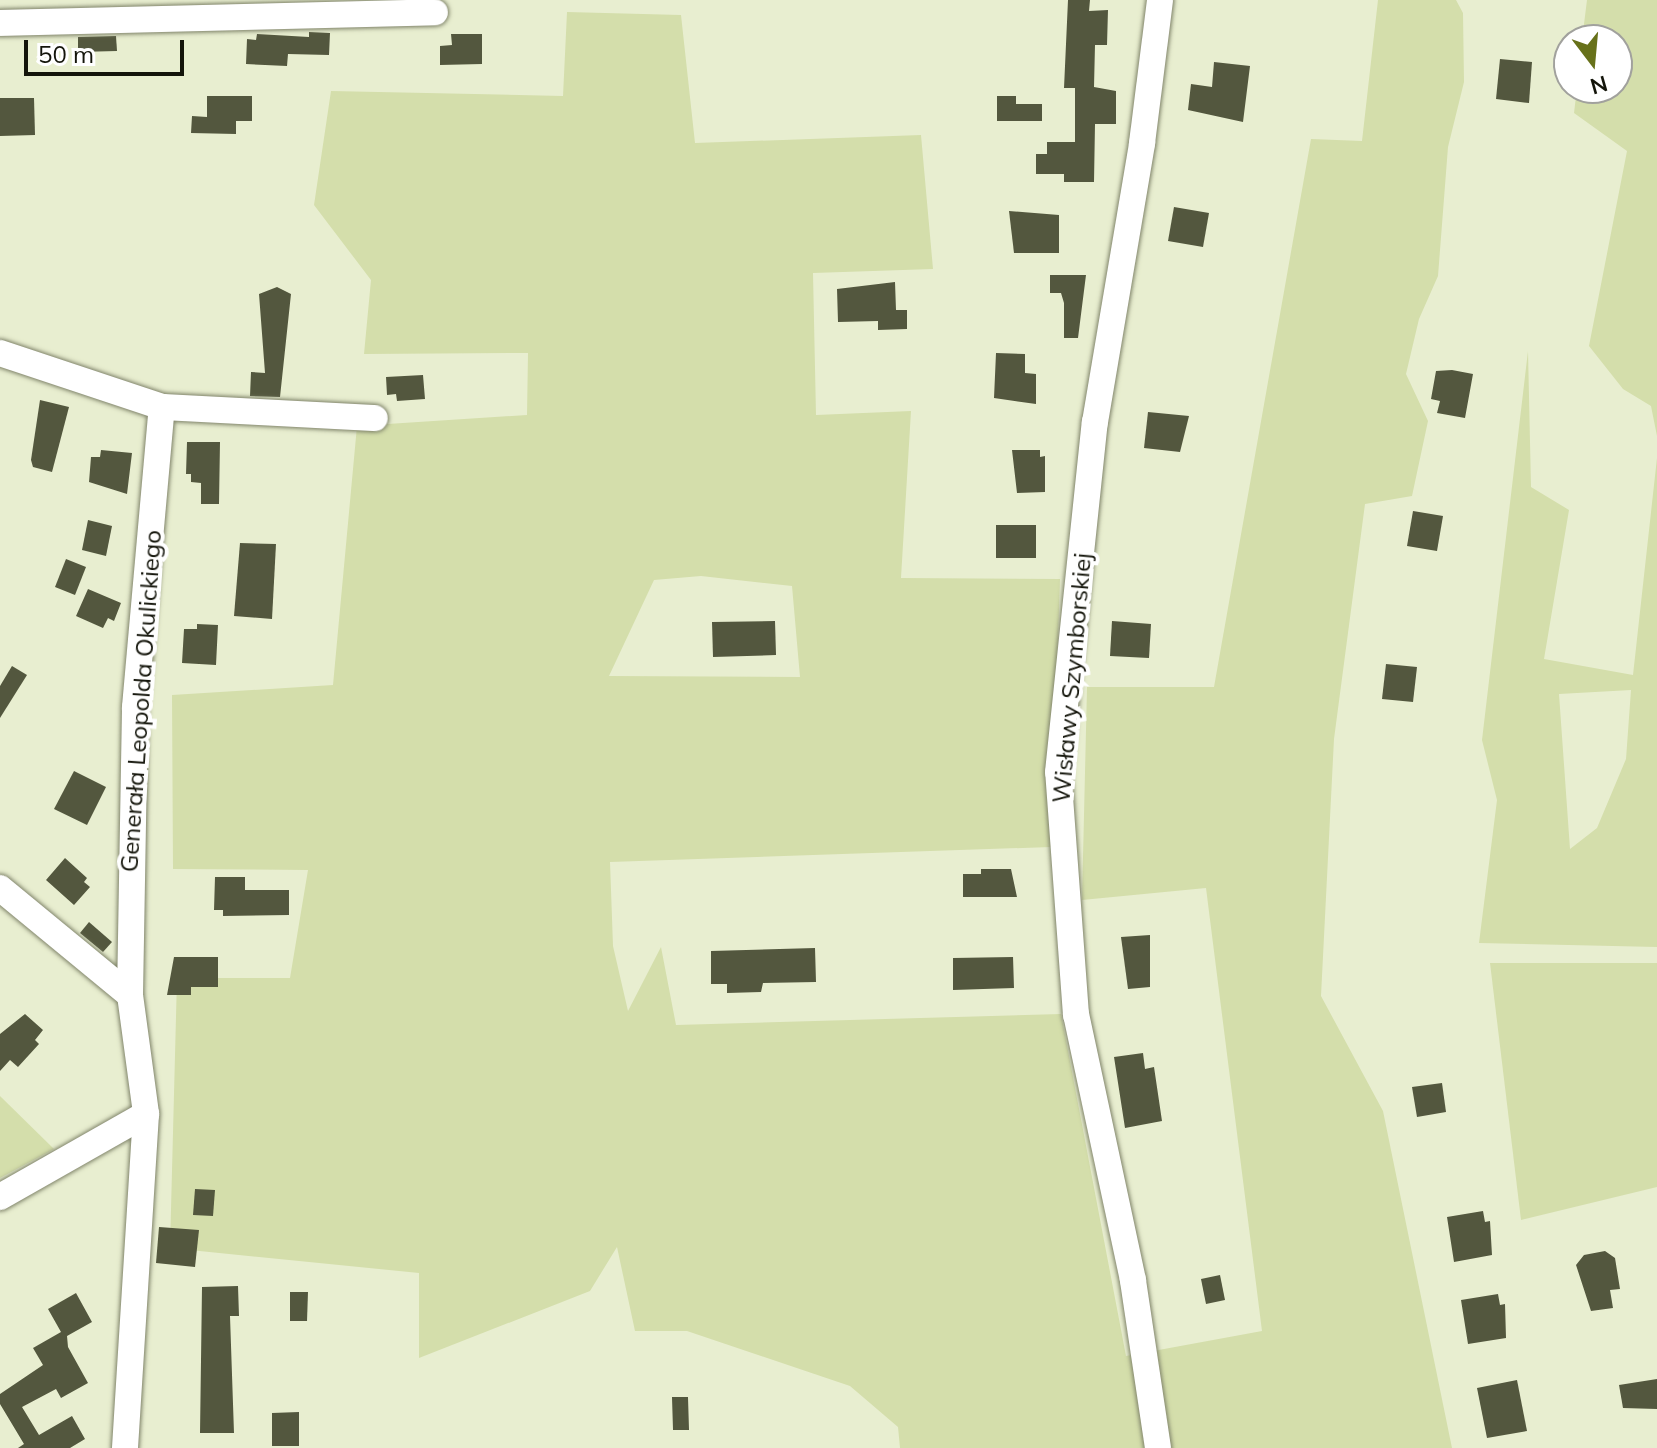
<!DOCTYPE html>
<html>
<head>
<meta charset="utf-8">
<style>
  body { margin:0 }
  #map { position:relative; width:1657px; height:1448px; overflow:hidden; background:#e8eed0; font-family:Mulish,sans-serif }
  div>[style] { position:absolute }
  .green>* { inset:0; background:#d4deab }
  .building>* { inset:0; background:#53573e }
  .roads { filter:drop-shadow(0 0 2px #81856b) drop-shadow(0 0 2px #81856b) }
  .minor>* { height:26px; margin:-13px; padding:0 13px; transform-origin:13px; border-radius:13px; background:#fff }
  span { translate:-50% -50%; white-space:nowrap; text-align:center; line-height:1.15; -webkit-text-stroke:8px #fff; paint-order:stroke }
  .street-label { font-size:24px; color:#14150b }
  .north { position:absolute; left:1553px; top:24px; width:80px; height:80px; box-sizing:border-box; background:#fff; border:2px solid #a1a19d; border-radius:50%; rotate:164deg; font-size:22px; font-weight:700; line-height:32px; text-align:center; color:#14150b }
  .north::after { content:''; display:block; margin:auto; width:28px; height:36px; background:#67711a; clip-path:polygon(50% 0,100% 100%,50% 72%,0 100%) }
  .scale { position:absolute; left:24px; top:40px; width:160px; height:36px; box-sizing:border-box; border:4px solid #14150b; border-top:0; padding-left:10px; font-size:24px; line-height:28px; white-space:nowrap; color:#14150b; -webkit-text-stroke:6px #fff; paint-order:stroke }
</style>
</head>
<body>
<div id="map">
  <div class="green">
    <div style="clip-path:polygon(evenodd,1378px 0,1456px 0,1463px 13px,1464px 82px,1448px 147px,1438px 276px,1419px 319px,1406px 374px,1428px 421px,1412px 496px,1365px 504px,1334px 739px,1321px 996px,1383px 1111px,1452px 1448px,900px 1448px,898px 1427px,850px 1386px,687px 1331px,635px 1331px,617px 1247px,590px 1291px,419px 1358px,419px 1273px,170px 1248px,177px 978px,290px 978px,308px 870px,173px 869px,172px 695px,333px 685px,357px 426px,527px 415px,528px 353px,364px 354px,371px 280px,314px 205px,331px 91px,563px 96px,567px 12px,681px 15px,695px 143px,921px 135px,933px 269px,813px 273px,816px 415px,911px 411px,901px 578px,1060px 579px,1051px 847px,610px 862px,613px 946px,628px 1011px,661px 947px,676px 1025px,1061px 1014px,1126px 1356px,1262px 1331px,1206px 888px,1082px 900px,1087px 687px,1214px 687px,1311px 139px,1362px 141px,1378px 0,701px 576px,792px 586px,800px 677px,609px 676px,654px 580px,701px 576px)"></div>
    <div style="clip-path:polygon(1587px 0,1657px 0,1657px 436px,1651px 406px,1623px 389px,1589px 346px,1627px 151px,1574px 113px,1577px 88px,1617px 88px,1617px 40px,1582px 40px)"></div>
    <div style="clip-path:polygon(evenodd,1528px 351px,1531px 487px,1569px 510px,1544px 659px,1633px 675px,1657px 458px,1657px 947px,1479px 943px,1497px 800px,1482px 740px,1528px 351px,1631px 690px,1626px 759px,1597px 828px,1570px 849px,1559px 694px,1631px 690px)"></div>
    <div style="clip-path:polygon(1490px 963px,1657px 963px,1657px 1187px,1521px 1220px)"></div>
    <div style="clip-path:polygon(0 1096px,54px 1149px,0 1178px)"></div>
  </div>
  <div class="building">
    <div style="clip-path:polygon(1068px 0,1090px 0,1089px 11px,1108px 10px,1107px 45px,1095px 45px,1094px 87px,1116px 91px,1116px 124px,1095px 124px,1094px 182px,1064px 182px,1064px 174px,1036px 174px,1036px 154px,1047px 154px,1047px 142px,1075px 142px,1075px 88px,1064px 88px)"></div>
    <div style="clip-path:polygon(309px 32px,330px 33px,329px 55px,288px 54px,287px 66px,246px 64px,247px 39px,256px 40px,257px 34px,309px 37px)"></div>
    <div style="clip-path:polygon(451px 34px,482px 34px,482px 64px,440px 65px,440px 46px,452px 45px)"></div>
    <div style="clip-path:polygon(116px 36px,117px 51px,78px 52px,78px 37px)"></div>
    <div style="clip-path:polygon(1500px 59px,1532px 62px,1529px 103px,1496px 99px)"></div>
    <div style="clip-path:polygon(1214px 62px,1250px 66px,1243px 122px,1188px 110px,1191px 84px,1212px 87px)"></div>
    <div style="clip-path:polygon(207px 96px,252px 96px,252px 121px,236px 121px,236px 134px,191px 133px,192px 116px,207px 117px)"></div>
    <div style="clip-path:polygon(997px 96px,1016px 96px,1016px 104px,1042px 104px,1042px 121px,997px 121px)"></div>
    <div style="clip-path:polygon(0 98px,34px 98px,35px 135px,0 136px)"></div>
    <div style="clip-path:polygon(1174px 207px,1209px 213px,1203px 247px,1168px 241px)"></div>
    <div style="clip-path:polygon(1009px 211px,1059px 215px,1059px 253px,1014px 253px)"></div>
    <div style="clip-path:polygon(1050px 275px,1086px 275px,1078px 338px,1064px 338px,1064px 303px,1061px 293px,1050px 293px)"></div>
    <div style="clip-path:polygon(895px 282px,896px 310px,907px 310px,907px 329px,878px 330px,878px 321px,838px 322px,837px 289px)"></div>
    <div style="clip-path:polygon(277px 287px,291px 294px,280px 397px,250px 396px,251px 372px,265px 373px,259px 294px)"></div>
    <div style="clip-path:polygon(996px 353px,1025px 354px,1025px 373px,1036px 374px,1036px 404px,994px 398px)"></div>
    <div style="clip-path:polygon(1452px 370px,1473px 374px,1465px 418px,1437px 413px,1440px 401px,1431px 399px,1436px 371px)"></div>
    <div style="clip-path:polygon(423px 375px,425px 399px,397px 401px,396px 394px,387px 395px,386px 377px)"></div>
    <div style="clip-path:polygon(40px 400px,69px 407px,52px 472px,33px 467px,31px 460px)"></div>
    <div style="clip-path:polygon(1148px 412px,1189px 416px,1180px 452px,1144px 448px)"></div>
    <div style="clip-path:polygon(187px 442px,220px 442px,219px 504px,201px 504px,201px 483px,191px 482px,191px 474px,186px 474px)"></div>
    <div style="clip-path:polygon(101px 450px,132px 453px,127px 494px,89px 482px,91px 457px,100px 457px)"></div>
    <div style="clip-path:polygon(1012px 450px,1040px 450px,1040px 457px,1045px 456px,1045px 492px,1017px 493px)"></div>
    <div style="clip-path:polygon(1413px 511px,1443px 516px,1437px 551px,1407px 546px)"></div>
    <div style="clip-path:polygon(88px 520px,112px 526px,106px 556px,82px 550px)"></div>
    <div style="clip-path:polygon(996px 525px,1036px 525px,1036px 558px,996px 558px)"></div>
    <div style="clip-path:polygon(240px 543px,276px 544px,272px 619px,234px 616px)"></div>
    <div style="clip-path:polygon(66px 559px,86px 567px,75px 595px,55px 587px)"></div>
    <div style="clip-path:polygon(88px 589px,121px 603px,114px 621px,108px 618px,103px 628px,76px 616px)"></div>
    <div style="clip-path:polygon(775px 621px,776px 655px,713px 657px,712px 622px)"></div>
    <div style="clip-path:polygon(1112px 621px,1151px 624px,1149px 658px,1110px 656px)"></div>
    <div style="clip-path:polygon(197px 624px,218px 625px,216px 665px,182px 663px,184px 629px,197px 629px)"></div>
    <div style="clip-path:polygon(1386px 664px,1417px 667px,1413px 702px,1382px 699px)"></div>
    <div style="clip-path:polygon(12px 666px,27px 675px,0 718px,0 686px)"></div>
    <div style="clip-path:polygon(74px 771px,106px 787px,87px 825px,54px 809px)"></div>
    <div style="clip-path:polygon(65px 858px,87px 878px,84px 882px,90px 887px,74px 905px,46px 880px)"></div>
    <div style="clip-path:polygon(981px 869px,1011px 869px,1017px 897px,963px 897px,963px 874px,981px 874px)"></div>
    <div style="clip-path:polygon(215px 877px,245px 877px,245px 890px,289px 890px,289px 915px,223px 916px,223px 910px,214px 910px)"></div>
    <div style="clip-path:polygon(89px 922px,112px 942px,103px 952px,80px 933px)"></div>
    <div style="clip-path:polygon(1150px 935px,1150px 987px,1128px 989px,1121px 937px)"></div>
    <div style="clip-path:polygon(815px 948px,816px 982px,763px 983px,761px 992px,727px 993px,727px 984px,711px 984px,711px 951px)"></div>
    <div style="clip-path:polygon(174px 957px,218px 957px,218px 987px,191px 987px,191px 995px,167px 995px)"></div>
    <div style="clip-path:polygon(1013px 957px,1014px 988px,953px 990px,953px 958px)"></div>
    <div style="clip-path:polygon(25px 1014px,43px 1030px,35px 1040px,39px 1044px,18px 1067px,10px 1060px,0 1071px,0 1034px)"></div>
    <div style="clip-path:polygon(1143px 1053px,1145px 1069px,1154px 1067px,1162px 1121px,1125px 1128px,1114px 1057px)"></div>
    <div style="clip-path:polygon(1442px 1083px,1446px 1112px,1417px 1117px,1412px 1087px)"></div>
    <div style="clip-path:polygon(195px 1189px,215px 1190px,213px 1216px,193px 1215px)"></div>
    <div style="clip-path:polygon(1483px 1211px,1485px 1222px,1490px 1221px,1492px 1255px,1454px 1262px,1447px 1217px)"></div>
    <div style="clip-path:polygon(159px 1227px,199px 1230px,195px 1267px,156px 1263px)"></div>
    <div style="clip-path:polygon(1605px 1251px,1615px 1258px,1620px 1289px,1610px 1290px,1613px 1308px,1591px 1311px,1576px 1265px,1584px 1255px)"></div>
    <div style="clip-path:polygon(1220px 1275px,1225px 1300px,1206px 1304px,1201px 1279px)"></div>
    <div style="clip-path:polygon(238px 1286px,239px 1316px,230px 1316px,234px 1433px,200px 1433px,202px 1287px)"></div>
    <div style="clip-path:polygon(290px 1292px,308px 1292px,307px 1321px,290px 1321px)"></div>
    <div style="clip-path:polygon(76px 1293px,92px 1322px,67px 1336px,68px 1347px,88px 1383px,61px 1398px,56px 1389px,22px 1407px,39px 1435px,72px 1416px,85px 1439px,70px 1448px,18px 1448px,24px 1444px,0 1404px,0 1394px,43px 1365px,33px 1348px,61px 1332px,48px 1309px)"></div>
    <div style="clip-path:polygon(1498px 1294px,1500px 1305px,1505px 1304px,1506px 1338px,1468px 1344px,1461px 1300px)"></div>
    <div style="clip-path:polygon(1657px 1379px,1657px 1409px,1623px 1408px,1619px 1385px)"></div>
    <div style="clip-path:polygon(1517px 1380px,1527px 1431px,1487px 1438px,1477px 1388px)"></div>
    <div style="clip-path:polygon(672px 1397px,688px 1397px,689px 1430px,673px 1430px)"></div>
    <div style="clip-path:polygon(299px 1412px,299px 1446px,272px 1446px,272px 1413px)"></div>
  </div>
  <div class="roads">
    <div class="minor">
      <div style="left:0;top:23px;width:435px;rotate:-1.4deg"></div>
      <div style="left:0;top:353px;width:171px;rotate:18.4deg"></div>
      <div style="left:162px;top:407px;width:213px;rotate:3deg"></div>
      <div style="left:0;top:888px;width:168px;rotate:39.5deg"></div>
      <div style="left:130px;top:995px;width:120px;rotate:82.3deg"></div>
      <div style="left:146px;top:1114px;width:335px;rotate:93.6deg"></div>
      <div style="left:130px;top:995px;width:288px;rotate:-89deg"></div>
      <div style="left:135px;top:707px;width:301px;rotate:-84.9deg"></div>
      <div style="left:0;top:1197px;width:168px;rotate:-29.6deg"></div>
      <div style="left:1158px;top:1448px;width:170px;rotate:-98.5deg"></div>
      <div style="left:1133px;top:1280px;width:271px;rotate:-102.1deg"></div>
      <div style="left:1076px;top:1015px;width:244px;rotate:-94.2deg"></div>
      <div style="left:1058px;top:772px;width:352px;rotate:-84deg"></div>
      <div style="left:1095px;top:422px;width:283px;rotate:-80.4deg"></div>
      <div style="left:1142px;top:143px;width:144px;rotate:-82.8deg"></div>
    </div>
  </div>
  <div class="street-label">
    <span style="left:1072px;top:678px;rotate:-85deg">Wisławy Szymborskiej</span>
    <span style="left:141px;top:701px;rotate:-86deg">Generała Leopolda Okulickiego</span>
  </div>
  <div class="north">N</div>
  <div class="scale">50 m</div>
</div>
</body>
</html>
